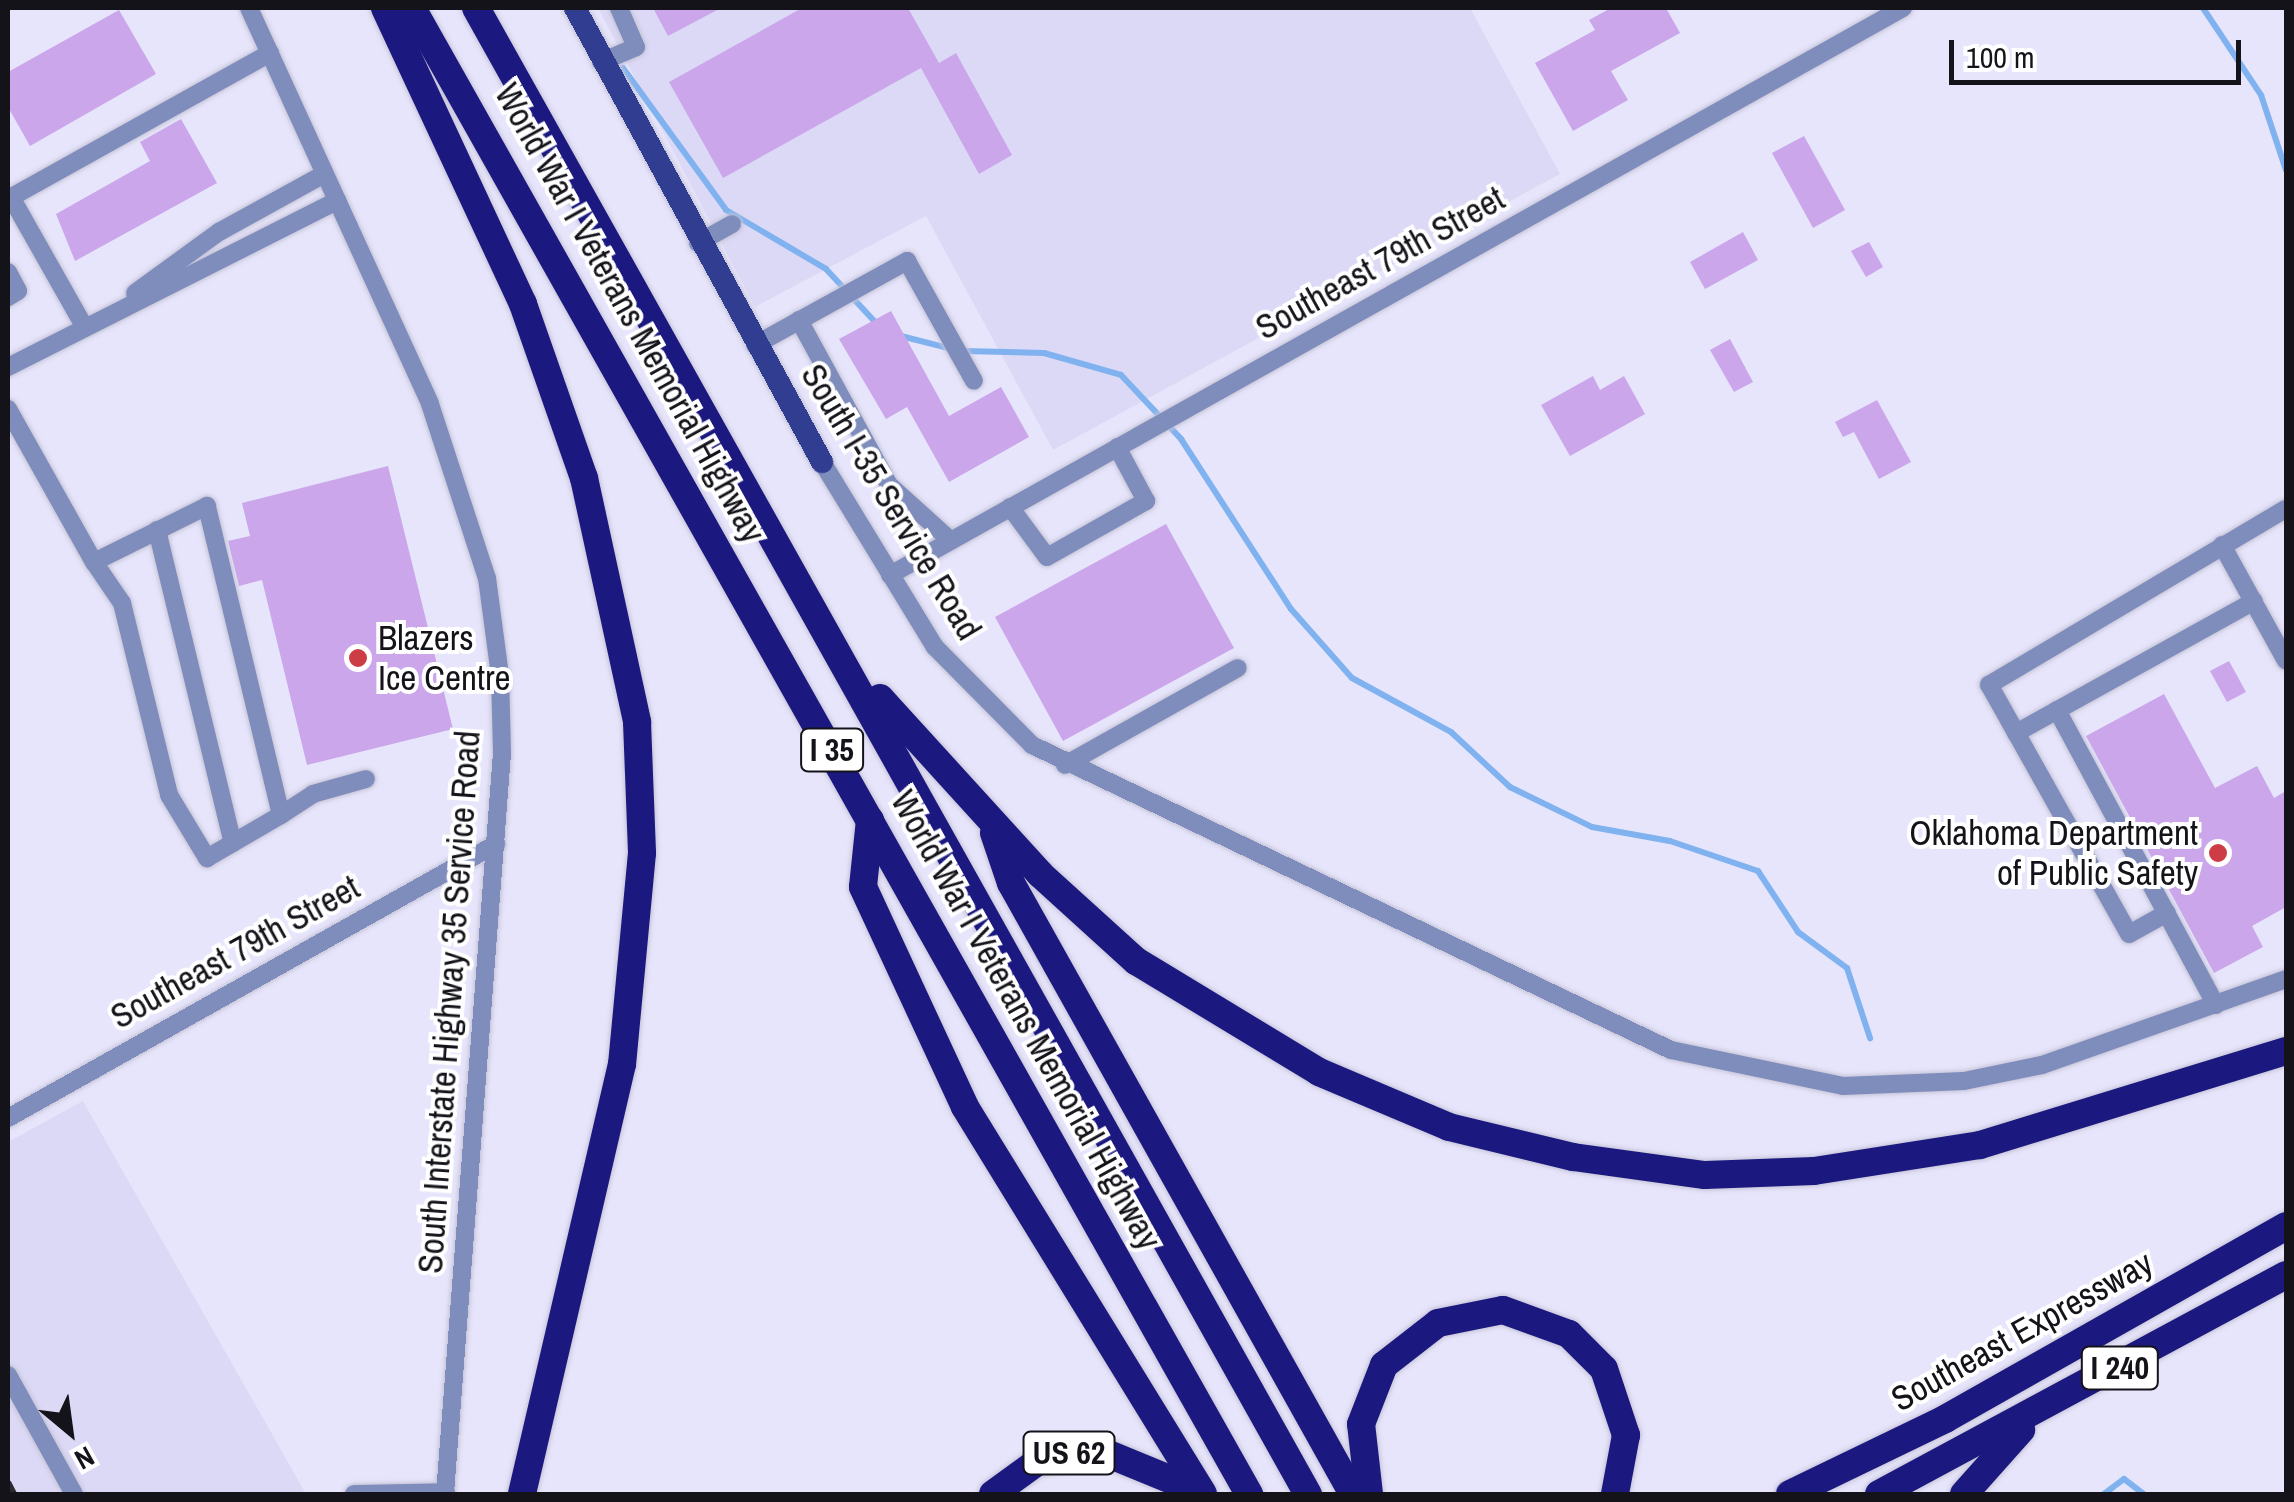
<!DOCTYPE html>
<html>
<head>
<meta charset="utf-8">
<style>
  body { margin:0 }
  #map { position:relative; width:2294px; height:1502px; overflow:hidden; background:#e7e5fb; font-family:"Archivo Narrow",sans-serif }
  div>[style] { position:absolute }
  .built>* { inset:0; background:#dcd9f6 }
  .stream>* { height:6px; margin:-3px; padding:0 3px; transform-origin:3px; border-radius:3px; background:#80b2ef }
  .building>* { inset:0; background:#cba6eb }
  .roads { filter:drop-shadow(0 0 2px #c5c3d7) drop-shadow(0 0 2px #c5c3d7) }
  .minor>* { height:18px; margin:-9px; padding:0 9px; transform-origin:9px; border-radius:9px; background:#7f8dbc }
  .major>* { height:22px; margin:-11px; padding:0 11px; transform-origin:11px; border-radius:11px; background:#303d91 }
  .highway>* { height:28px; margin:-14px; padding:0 14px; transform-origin:14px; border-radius:14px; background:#1b197f }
  .rail>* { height:6px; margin-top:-3px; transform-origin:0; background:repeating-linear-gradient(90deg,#2b2a33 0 18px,transparent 0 36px) }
  .dots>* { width:28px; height:28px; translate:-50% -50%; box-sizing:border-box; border:5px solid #fff; border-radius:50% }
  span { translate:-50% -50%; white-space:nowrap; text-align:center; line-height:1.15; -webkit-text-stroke:8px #fff; paint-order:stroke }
  .shield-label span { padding:2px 8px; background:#fff; border:2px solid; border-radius:8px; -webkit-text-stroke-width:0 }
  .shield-label { font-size:32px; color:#14131a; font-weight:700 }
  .street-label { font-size:35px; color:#14131a }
  .poi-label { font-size:35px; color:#14131a }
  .left { translate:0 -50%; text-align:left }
  .right { translate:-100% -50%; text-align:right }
  .frame { position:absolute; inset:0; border:10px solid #14131a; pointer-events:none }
  .north { position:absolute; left:20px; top:1382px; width:100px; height:100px; -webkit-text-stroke:8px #fff; paint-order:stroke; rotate:151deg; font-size:28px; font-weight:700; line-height:40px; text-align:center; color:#14131a }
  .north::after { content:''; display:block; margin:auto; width:35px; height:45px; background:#14131a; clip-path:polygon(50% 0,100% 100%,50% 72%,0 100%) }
  .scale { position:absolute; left:1949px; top:40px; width:292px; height:45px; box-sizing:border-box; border:5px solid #14131a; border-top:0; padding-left:12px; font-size:30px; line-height:35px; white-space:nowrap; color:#14131a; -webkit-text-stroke:8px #fff; paint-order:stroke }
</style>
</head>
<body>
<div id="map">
  <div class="built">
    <div style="clip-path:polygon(598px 8px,1470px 8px,1560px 174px,1053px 450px,926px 216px,755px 307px)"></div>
    <div style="clip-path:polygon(83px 1101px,306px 1494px,8px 1494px,8px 1142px)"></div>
  </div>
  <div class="stream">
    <div style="left:2203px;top:8px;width:105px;rotate:56.3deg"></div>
    <div style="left:2261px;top:95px;width:79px;rotate:71.6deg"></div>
    <div style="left:623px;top:68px;width:175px;rotate:54deg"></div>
    <div style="left:726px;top:210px;width:116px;rotate:30.5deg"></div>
    <div style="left:826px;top:269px;width:75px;rotate:47.2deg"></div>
    <div style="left:901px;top:336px;width:53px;rotate:14.3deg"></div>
    <div style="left:964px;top:351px;width:80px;rotate:1.4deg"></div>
    <div style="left:1044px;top:353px;width:80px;rotate:15.9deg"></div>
    <div style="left:1121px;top:375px;width:88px;rotate:46.8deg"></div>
    <div style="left:1181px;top:439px;width:202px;rotate:57.1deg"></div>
    <div style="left:1291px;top:609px;width:92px;rotate:48.5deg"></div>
    <div style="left:1352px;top:678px;width:113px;rotate:28.6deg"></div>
    <div style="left:1451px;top:732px;width:81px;rotate:43deg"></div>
    <div style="left:1510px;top:787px;width:91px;rotate:26deg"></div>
    <div style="left:1592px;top:827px;width:79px;rotate:10.2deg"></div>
    <div style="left:1670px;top:841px;width:93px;rotate:18.8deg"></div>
    <div style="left:1758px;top:871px;width:73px;rotate:56.7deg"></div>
    <div style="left:1798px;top:932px;width:61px;rotate:36.3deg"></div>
    <div style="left:1847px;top:968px;width:74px;rotate:71.8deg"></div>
    <div style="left:2104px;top:1494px;width:25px;rotate:-37deg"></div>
    <div style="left:2124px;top:1479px;width:25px;rotate:37deg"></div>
  </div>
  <div class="building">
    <div style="clip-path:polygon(653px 8px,721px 8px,668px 36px)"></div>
    <div style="clip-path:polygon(802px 8px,908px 8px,939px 63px,956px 53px,1012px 155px,979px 174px,921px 68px,723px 178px,669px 82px)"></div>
    <div style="clip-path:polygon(1611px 8px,1666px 8px,1680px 33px,1611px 71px,1628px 100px,1573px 131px,1535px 63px,1595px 30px,1589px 20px)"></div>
    <div style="clip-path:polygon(119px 10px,156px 74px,30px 146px,8px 107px,8px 72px)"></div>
    <div style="clip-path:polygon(181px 119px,217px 183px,75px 261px,56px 214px,150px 161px,140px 142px)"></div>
    <div style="clip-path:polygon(1804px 136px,1845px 210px,1813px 228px,1772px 153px)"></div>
    <div style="clip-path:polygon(1743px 232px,1758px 260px,1705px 289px,1690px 262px)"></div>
    <div style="clip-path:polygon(1869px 242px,1883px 267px,1866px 277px,1851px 251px)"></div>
    <div style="clip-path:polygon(891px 311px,949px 416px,1001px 387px,1029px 437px,949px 482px,907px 407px,886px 419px,839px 339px)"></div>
    <div style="clip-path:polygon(1730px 339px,1753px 382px,1734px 392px,1710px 350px)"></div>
    <div style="clip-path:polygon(1593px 376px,1600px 390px,1624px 376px,1645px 414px,1570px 456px,1541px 405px)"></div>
    <div style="clip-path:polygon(1877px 400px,1911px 462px,1879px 479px,1854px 432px,1843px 437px,1835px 422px)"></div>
    <div style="clip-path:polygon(388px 466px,453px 729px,307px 765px,262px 580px,239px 586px,228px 541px,250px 536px,242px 503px)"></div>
    <div style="clip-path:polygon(1166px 524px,1234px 648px,1063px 741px,995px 617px)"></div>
    <div style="clip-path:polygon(2229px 661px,2246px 692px,2227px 702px,2210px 671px)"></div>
    <div style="clip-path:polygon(2164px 694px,2215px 788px,2257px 766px,2274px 798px,2286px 791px,2286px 907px,2252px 926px,2263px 947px,2214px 973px,2086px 736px)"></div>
  </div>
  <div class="roads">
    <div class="minor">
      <div style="left:249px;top:8px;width:435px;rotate:65.4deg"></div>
      <div style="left:430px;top:404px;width:183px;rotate:71.9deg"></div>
      <div style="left:487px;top:578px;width:98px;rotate:82.4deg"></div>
      <div style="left:500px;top:675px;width:78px;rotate:88.5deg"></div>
      <div style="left:502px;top:753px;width:743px;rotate:94.4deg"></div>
      <div style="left:601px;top:62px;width:38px;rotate:-23deg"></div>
      <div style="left:636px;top:47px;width:43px;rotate:-113.6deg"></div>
      <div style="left:11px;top:197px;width:148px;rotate:60.5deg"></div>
      <div style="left:8px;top:199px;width:300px;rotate:-29.1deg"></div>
      <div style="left:698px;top:243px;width:39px;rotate:-29deg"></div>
      <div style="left:8px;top:272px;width:21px;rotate:62deg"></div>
      <div style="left:18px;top:291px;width:12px;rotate:149deg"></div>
      <div style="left:135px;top:293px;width:104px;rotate:-36deg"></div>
      <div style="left:219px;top:232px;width:120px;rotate:-28.9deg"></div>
      <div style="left:799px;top:320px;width:188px;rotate:61.4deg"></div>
      <div style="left:889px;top:485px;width:82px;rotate:42deg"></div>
      <div style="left:755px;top:345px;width:174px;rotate:-28.9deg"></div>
      <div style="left:907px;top:261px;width:137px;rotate:60.8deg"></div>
      <div style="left:8px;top:367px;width:369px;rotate:-26.8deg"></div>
      <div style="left:8px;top:409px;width:176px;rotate:60.7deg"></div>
      <div style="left:94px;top:562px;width:50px;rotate:55.7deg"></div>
      <div style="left:122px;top:603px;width:198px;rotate:76.2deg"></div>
      <div style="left:169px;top:795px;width:74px;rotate:58.9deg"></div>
      <div style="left:207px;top:858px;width:86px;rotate:-30.2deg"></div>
      <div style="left:281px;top:815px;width:318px;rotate:-103.5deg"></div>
      <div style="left:207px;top:506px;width:126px;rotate:153.6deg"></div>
      <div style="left:822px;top:462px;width:217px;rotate:58.6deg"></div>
      <div style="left:935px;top:647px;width:138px;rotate:45.3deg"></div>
      <div style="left:1032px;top:745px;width:708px;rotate:25.52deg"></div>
      <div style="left:1671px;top:1050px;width:176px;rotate:11.8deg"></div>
      <div style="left:1843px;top:1086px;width:121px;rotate:-2.4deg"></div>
      <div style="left:1964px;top:1081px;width:80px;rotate:-11.6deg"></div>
      <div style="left:2042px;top:1065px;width:259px;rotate:-19.4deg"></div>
      <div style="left:1010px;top:507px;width:62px;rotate:53.5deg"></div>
      <div style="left:1047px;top:557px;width:114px;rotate:-29.5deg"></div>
      <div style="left:1146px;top:501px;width:61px;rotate:-118.2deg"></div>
      <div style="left:157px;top:530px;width:322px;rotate:76.4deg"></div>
      <div style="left:2222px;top:545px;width:132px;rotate:61.1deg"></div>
      <div style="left:890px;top:575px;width:1161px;rotate:-29.24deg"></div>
      <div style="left:2057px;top:710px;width:335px;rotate:61.7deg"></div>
      <div style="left:2016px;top:733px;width:272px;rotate:-29deg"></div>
      <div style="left:1065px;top:765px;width:198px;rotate:-29.3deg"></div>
      <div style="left:281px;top:815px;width:38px;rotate:-33deg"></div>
      <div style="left:313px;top:794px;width:55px;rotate:-15.8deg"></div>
      <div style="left:2167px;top:913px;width:43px;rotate:151.1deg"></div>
      <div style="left:2129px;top:934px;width:286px;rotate:-119.3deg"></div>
      <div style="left:1989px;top:685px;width:345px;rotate:-30.7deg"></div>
      <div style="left:8px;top:1118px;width:560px;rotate:-29.31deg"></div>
      <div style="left:8px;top:1375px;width:136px;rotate:61deg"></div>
      <div style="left:354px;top:1494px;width:92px;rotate:-1.2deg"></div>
    </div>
    <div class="major">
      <div style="left:575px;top:8px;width:517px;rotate:61.45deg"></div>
    </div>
    <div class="highway">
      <div style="left:385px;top:8px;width:327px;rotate:65deg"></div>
      <div style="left:523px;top:304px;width:184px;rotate:70.7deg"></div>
      <div style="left:584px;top:478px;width:250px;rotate:77.7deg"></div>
      <div style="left:637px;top:722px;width:131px;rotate:87.8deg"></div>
      <div style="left:642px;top:853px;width:212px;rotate:95.4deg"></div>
      <div style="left:622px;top:1064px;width:441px;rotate:103.1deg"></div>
      <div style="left:412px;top:8px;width:1706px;rotate:60.61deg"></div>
      <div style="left:476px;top:8px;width:1703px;rotate:60.76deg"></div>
      <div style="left:880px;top:698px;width:238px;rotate:47.7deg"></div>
      <div style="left:1040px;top:874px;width:130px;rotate:42.2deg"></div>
      <div style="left:1136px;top:961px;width:214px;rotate:31.2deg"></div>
      <div style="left:1319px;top:1072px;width:141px;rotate:22.9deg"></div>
      <div style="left:1449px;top:1127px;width:128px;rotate:13.6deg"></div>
      <div style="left:1573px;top:1157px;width:133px;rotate:7.8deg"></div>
      <div style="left:1705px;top:1175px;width:109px;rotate:-2.1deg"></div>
      <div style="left:1814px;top:1171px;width:168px;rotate:-8.9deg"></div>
      <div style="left:1980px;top:1145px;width:320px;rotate:-17.1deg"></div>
      <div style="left:870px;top:820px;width:67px;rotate:96deg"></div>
      <div style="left:863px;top:887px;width:242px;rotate:65.1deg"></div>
      <div style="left:965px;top:1107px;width:454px;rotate:58.4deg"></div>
      <div style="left:994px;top:833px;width:53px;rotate:71.2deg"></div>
      <div style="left:1011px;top:883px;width:700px;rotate:60.76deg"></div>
      <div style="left:993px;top:1494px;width:54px;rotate:-36deg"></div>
      <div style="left:1037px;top:1462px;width:65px;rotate:-9.8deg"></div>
      <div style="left:1101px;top:1451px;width:108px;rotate:22.3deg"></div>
      <div style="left:1369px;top:1494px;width:70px;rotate:-96.5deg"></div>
      <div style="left:1361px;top:1424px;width:63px;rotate:-68.7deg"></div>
      <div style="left:1384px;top:1365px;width:68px;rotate:-37.9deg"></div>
      <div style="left:1438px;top:1323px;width:66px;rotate:-11.3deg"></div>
      <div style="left:1503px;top:1310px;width:70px;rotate:20deg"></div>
      <div style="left:1569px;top:1334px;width:49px;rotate:45deg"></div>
      <div style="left:1604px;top:1369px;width:70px;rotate:71.6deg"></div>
      <div style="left:1626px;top:1435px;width:60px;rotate:100.6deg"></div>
      <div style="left:1790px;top:1494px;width:172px;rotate:-25.8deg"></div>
      <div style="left:1945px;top:1419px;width:392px;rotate:-29.5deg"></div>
      <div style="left:1879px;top:1494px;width:462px;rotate:-28.3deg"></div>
      <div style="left:1964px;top:1494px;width:86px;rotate:-48.3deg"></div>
    </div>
  </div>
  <div class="rail">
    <div style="left:8px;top:1482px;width:13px;rotate:63deg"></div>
  </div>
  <div class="dots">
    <div style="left:358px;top:658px;background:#cd3d46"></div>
    <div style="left:2218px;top:853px;background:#cd3d46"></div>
  </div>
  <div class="shield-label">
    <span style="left:832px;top:750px">I 35</span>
    <span style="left:2120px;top:1368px">I 240</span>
    <span style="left:1069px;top:1453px">US 62</span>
  </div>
  <div class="street-label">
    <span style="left:1380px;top:263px;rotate:-29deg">Southeast 79th Street</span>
    <span style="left:630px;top:313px;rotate:61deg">World War I Veterans Memorial Highway</span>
    <span style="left:891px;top:502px;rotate:59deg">South I-35 Service Road</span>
    <span style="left:235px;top:952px;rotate:-29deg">Southeast 79th Street</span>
    <span style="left:449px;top:1002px;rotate:-86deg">South Interstate Highway 35 Service Road</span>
    <span style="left:1026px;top:1020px;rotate:61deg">World War I Veterans Memorial Highway</span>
    <span style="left:2022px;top:1331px;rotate:-29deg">Southeast Expressway</span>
  </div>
  <div class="poi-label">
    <span class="left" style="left:378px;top:658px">Blazers<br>Ice Centre</span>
    <span class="right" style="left:2198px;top:853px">Oklahoma Department<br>of Public Safety</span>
  </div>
  <div class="frame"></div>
  <div class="north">N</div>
  <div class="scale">100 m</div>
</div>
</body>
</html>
